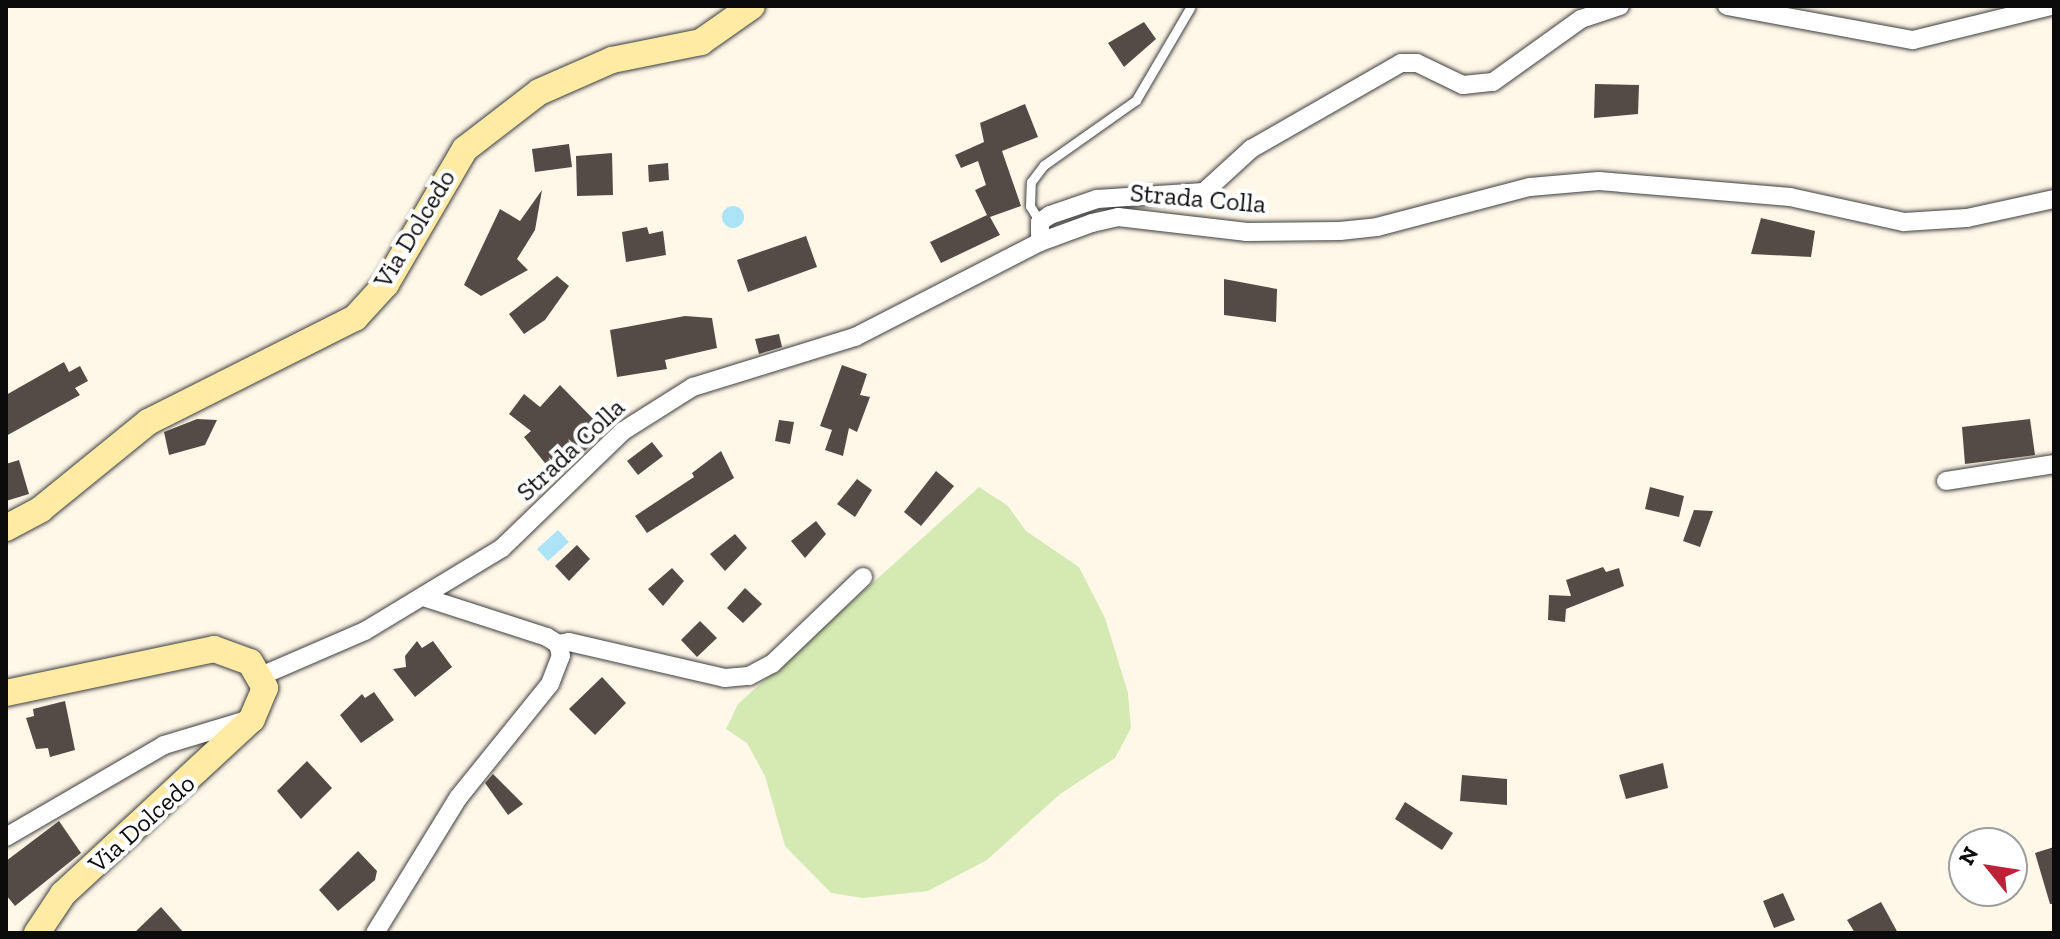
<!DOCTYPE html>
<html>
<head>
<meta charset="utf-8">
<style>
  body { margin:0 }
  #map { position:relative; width:2060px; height:939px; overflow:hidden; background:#fff8e9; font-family:"Zilla Slab",serif }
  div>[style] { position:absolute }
  .green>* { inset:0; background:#d5e9b3 }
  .water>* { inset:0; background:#ade3f7 }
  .round { border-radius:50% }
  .building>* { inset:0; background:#544b47 }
  .roads { filter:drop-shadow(0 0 2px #3e3e3e) drop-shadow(0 0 2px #3e3e3e) }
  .service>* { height:9px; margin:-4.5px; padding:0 4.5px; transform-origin:4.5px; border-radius:4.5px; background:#fff }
  .minor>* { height:18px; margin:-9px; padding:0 9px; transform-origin:9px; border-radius:9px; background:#fff }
  .secondary>* { height:26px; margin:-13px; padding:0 13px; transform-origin:13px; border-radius:13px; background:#ffeba4 }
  span { translate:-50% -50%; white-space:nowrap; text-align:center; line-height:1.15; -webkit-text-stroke:8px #fff; paint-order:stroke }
  .street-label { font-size:26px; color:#0b0b0b }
  .frame { position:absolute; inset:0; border:8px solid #0b0b0b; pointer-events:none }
  .north { position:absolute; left:1948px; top:827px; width:80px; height:80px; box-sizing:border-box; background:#fff; border:2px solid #9d9d9d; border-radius:50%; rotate:300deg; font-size:22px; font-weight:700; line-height:32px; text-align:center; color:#0b0b0b }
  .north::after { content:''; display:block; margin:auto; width:28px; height:36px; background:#bd2138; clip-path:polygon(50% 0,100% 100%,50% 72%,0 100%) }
</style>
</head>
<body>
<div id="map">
  <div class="green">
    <div style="clip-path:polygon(979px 487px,1007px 505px,1026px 531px,1079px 567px,1105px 618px,1128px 693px,1131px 728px,1115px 758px,1060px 794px,987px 860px,928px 891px,863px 898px,831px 893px,785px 846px,765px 776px,747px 743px,726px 729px,738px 704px)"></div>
  </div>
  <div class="water">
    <div class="round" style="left:722px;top:206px;width:22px;height:22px"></div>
    <div style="clip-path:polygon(558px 530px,569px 542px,548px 561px,537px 549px)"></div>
  </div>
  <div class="building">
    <div style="clip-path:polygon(1144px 22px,1156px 39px,1124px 67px,1108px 43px)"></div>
    <div style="clip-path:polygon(1595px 84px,1639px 85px,1638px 114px,1594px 118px)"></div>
    <div style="clip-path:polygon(1025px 104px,1038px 137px,1002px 151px,1021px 206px,990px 217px,1000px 235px,941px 263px,930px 242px,987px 215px,975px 190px,986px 185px,978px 161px,961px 168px,955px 155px,984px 142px,980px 123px)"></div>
    <div style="clip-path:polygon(569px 144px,572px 167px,535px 172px,532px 149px)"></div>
    <div style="clip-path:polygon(612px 153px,613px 195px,577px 196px,576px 156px)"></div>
    <div style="clip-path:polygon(668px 163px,669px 180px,649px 182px,648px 165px)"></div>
    <div style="clip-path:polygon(542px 190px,535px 230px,517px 259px,528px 270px,481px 296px,464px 285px,500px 209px,520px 221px)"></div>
    <div style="clip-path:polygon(1761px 218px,1815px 231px,1811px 257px,1751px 254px)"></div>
    <div style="clip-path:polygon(647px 227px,649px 234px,663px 231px,666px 255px,626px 262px,622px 232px)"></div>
    <div style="clip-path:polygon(806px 236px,817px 267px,748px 292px,737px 260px)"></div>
    <div style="clip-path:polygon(557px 276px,569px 286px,545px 320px,524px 334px,509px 314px)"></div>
    <div style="clip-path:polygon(1224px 279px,1277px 289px,1276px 322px,1224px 315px)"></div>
    <div style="clip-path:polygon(685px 316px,712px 318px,717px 348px,665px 360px,667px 369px,617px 377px,610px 330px)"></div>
    <div style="clip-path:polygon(779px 334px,782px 347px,759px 354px,755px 339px)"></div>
    <div style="clip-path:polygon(64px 362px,69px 372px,80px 366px,88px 381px,75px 388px,80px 395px,6px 436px,6px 395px)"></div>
    <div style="clip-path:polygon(842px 365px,867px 374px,860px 395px,870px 397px,857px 432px,849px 428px,843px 456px,825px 450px,832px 430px,820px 426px)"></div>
    <div style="clip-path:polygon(560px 385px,605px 431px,557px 478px,524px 437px,531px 431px,509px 414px,524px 394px,540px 407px)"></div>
    <div style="clip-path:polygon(197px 419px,217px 420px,205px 445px,169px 455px,164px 432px)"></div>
    <div style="clip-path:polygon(2030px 419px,2035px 455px,1965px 464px,1962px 427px)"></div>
    <div style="clip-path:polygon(779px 420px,794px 422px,790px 444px,775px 441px)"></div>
    <div style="clip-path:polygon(652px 442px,663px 456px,638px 475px,627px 461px)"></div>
    <div style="clip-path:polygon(721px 451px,734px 478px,647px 533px,635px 516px,694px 477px,692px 473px)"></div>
    <div style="clip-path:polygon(19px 460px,29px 494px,6px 501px,6px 464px)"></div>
    <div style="clip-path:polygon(936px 471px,954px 486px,921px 526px,904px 512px)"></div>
    <div style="clip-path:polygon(857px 479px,872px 490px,855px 517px,837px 504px)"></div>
    <div style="clip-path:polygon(1650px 487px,1684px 496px,1679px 517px,1645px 509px)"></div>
    <div style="clip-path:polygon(1694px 510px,1713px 511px,1700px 547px,1683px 541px)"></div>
    <div style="clip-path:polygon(816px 521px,826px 534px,805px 558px,791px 541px)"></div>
    <div style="clip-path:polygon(735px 534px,747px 548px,725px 571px,710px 554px)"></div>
    <div style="clip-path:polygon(577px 545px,590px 559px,569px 581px,555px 566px)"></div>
    <div style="clip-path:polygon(1603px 567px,1606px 572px,1619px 568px,1624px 586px,1566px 609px,1565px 622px,1548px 620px,1549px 595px,1571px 596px,1566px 580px)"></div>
    <div style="clip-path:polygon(672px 568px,684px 581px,663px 606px,648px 589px)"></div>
    <div style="clip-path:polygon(745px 588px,762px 604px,743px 623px,727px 608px)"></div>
    <div style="clip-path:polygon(700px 621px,717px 638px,697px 657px,681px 640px)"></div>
    <div style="clip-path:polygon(417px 641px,422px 648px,433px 641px,452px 667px,415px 697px,393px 669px,406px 667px,405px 656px)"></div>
    <div style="clip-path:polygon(602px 677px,626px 703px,595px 735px,569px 709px)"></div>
    <div style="clip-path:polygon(374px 692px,394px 720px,361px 743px,340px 715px,362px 694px,365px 698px)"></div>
    <div style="clip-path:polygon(65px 701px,75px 750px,50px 757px,48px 748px,36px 749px,26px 718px,34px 716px,33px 709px)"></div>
    <div style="clip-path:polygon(307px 761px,332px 788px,301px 819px,277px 791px)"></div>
    <div style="clip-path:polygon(1663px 763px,1668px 788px,1626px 799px,1619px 775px)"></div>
    <div style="clip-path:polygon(493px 774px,523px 804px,508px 815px,485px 783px)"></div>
    <div style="clip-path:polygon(1462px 775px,1507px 779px,1507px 805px,1460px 801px)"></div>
    <div style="clip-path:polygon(1405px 802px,1453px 833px,1442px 850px,1395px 819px)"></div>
    <div style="clip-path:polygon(59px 821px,81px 853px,15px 906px,6px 895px,6px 861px)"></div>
    <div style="clip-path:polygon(2054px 847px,2054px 904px,2050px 904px,2035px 853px)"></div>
    <div style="clip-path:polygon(358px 851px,377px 871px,375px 880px,338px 911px,319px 890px)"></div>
    <div style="clip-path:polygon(1783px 893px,1795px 920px,1774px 928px,1763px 901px)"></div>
    <div style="clip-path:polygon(1881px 902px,1898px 933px,1855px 933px,1847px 920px)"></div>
    <div style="clip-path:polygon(161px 907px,184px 933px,134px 933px)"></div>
  </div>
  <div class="roads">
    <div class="service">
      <div style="left:1040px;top:222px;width:19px;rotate:-122deg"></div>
      <div style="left:1030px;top:206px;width:24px;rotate:-88deg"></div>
      <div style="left:1031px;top:182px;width:21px;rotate:-53deg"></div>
      <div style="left:1044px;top:165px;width:113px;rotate:-35.2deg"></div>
      <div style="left:1136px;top:100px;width:107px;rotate:-59.6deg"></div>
    </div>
    <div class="minor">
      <div style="left:1727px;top:6px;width:189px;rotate:10.4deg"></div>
      <div style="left:1913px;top:40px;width:142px;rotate:-13.8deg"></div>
      <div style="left:1040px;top:242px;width:20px;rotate:-90deg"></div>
      <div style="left:1040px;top:222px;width:12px;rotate:-35deg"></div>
      <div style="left:1050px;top:215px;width:50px;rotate:-18.8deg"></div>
      <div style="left:1097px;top:199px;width:107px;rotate:-3.7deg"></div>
      <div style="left:1204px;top:192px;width:64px;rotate:-42.5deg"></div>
      <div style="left:1251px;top:149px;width:173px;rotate:-29.8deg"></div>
      <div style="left:1401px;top:63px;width:16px"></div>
      <div style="left:1417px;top:63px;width:51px;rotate:25.6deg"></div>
      <div style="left:1463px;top:85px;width:30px;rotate:-6deg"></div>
      <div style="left:1493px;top:82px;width:108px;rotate:-35.6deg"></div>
      <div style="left:1581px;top:19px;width:41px;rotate:-18.4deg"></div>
      <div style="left:1946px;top:481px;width:109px;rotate:-8.9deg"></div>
      <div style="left:558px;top:644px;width:11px;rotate:-10deg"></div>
      <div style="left:569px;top:642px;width:160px;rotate:13deg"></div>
      <div style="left:725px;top:678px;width:24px;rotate:-5deg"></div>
      <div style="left:749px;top:676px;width:26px;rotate:-28deg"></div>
      <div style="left:772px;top:664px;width:126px;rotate:-43.7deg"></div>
      <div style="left:261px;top:676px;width:113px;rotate:-23.4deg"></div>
      <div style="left:365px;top:631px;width:160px;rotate:-31.2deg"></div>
      <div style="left:502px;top:548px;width:168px;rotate:-44deg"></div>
      <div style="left:623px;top:431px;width:83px;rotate:-32.2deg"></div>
      <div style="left:693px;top:387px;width:170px;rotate:-17.2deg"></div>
      <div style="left:855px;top:337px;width:208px;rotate:-27.2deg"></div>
      <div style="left:1040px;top:242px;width:55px;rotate:-20.1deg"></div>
      <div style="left:1092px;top:223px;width:27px;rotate:-13deg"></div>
      <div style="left:1118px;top:217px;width:130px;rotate:6.6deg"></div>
      <div style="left:1247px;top:232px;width:93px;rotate:-0.6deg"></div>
      <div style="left:1340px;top:231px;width:37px;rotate:-6deg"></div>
      <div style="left:1377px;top:227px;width:158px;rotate:-14.7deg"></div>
      <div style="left:1530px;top:187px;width:69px;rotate:-5deg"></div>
      <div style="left:1599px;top:181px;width:192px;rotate:4.8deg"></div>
      <div style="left:1790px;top:197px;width:117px;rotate:12.4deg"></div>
      <div style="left:1904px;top:222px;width:63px;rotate:-3.6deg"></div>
      <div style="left:1967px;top:218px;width:89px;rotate:-12.3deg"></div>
      <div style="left:6px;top:837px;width:183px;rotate:-30.2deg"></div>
      <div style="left:164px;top:745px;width:90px;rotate:-16.8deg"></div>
      <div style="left:375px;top:933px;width:158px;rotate:-58.4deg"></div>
      <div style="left:458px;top:798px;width:146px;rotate:-51.1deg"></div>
      <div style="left:550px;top:684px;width:30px;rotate:-69deg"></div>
      <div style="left:561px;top:656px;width:12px;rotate:-104deg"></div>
      <div style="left:558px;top:644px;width:13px;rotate:-148deg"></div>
      <div style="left:547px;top:637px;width:127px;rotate:-162.1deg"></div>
    </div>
    <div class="secondary">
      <div style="left:6px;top:528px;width:40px;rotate:-28deg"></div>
      <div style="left:41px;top:509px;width:138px;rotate:-39.1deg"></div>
      <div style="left:148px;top:422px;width:232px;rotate:-26.7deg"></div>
      <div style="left:355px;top:318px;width:46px;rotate:-47.6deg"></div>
      <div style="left:386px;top:284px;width:156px;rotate:-59.7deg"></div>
      <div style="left:465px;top:149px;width:93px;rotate:-37.6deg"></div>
      <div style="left:539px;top:92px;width:80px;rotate:-23.7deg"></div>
      <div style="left:612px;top:60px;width:91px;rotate:-11.4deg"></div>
      <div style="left:701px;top:42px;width:62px;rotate:-35.2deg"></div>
      <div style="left:6px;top:693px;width:213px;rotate:-11.9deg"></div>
      <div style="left:214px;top:649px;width:38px;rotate:20deg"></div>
      <div style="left:250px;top:662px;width:30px;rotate:60deg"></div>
      <div style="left:265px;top:688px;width:34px;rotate:113deg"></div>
      <div style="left:252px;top:719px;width:258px;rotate:137.2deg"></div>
      <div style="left:63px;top:894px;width:47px;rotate:123.7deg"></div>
    </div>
  </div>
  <div class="street-label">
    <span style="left:1198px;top:199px;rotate:5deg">Strada Colla</span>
    <span style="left:415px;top:229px;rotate:-59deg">Via Dolcedo</span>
    <span style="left:571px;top:450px;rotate:-43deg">Strada Colla</span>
    <span style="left:142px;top:824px;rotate:-42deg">Via Dolcedo</span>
  </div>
  <div class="frame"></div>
  <div class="north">N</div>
</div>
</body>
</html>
